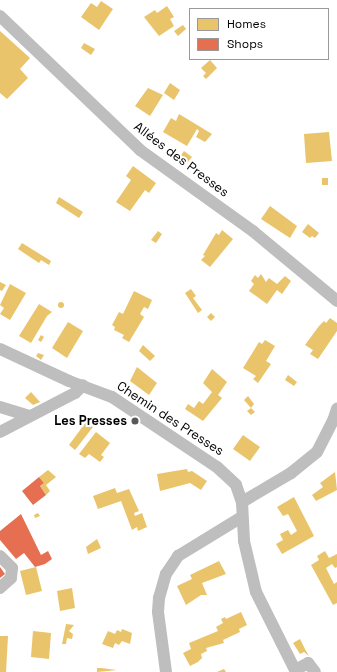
<!DOCTYPE html>
<html>
<head>
<meta charset="utf-8">
<style>
  body { margin:0 }
  #map { position:relative; width:337px; height:672px; overflow:hidden; background:#fff; font-family:"Space Grotesk",sans-serif }
  div>[style] { position:absolute }
  .homes>* { inset:0; background:#e9c46a }
  .round { border-radius:50% }
  .shops>* { inset:0; background:#e76f51 }
  .minor>* { height:12px; margin:-6px; padding:0 6px; transform-origin:6px; border-radius:6px; background:#bebebe }
  .dots>* { width:11px; height:11px; translate:-50% -50%; box-sizing:border-box; border:2px solid #fff; border-radius:50% }
  span { translate:-50% -50%; white-space:nowrap; text-align:center; line-height:1.15; -webkit-text-stroke:4px #fff; paint-order:stroke }
  .street-label { font-size:13px; color:#000 }
  .poi-label { font-size:13px; color:#000; font-weight:700 }
  .right { translate:-100% -50%; text-align:right }
  .legend { position:absolute; left:189px; top:8px; width:140px; height:52px; box-sizing:border-box; background:#fff; border:1px solid #999; margin:0; padding:5px 7px; list-style:none; font-size:12px; color:#000 }
  .legend li { display:flex; align-items:center; gap:8px; height:20px }
  .legend b { width:20px; border:1px solid #999 }
</style>
</head>
<body>
<div id="map">
  <div class="homes">
    <div style="clip-path:polygon(101px 1px,113px 9px,99px 30px,81px 17px,91px 3px,97px 7px)"></div>
    <div style="clip-path:polygon(167px 6px,174px 17px,170px 19px,174px 26px,159px 36px,144px 17px,155px 10px,157px 13px)"></div>
    <div style="clip-path:polygon(183px 25px,186px 29px,178px 36px,174px 31px)"></div>
    <div style="clip-path:polygon(0 31px,30px 58px,20px 69px,28px 78px,7px 99px,0 93px)"></div>
    <div style="clip-path:polygon(84px 43px,95px 49px,91px 55px,81px 48px)"></div>
    <div style="clip-path:polygon(210px 60px,217px 68px,206px 79px,203px 76px,206px 73px,201px 68px)"></div>
    <div style="clip-path:polygon(170px 83px,180px 90px,174px 100px,164px 93px)"></div>
    <div style="clip-path:polygon(148px 88px,163px 95px,150px 116px,135px 106px)"></div>
    <div style="clip-path:polygon(179px 114px,212px 134px,205px 142px,196px 137px,199px 131px,197px 129px,187px 146px,163px 132px,171px 118px,176px 121px)"></div>
    <div style="clip-path:polygon(329px 132px,332px 161px,306px 163px,304px 134px)"></div>
    <div style="clip-path:polygon(184px 151px,192px 157px,187px 163px,179px 158px)"></div>
    <div style="clip-path:polygon(133px 166px,156px 183px,149px 193px,145px 190px,130px 211px,116px 202px,131px 180px,126px 176px)"></div>
    <div style="clip-path:polygon(322px 178px,328px 178px,328px 185px,322px 185px)"></div>
    <div style="clip-path:polygon(59px 197px,83px 212px,79px 218px,56px 203px)"></div>
    <div style="clip-path:polygon(270px 206px,297px 226px,290px 238px,261px 219px)"></div>
    <div style="clip-path:polygon(308px 224px,319px 233px,315px 238px,312px 236px,310px 238px,302px 232px)"></div>
    <div style="clip-path:polygon(222px 230px,233px 239px,210px 267px,201px 260px,205px 256px,203px 255px,216px 233px,219px 235px)"></div>
    <div style="clip-path:polygon(158px 231px,162px 234px,156px 243px,151px 240px)"></div>
    <div style="clip-path:polygon(22px 243px,51px 261px,49px 265px,41px 260px,39px 263px,18px 249px)"></div>
    <div style="clip-path:polygon(261px 274px,266px 282px,269px 278px,277px 284px,285px 276px,291px 281px,282px 294px,277px 290px,267px 304px,249px 291px,254px 284px,251px 281px,255px 275px,258px 278px)"></div>
    <div style="clip-path:polygon(0 282px,6px 285px,2px 291px,0 290px)"></div>
    <div style="clip-path:polygon(10px 284px,26px 293px,10px 320px,0 314px,4px 308px,0 305px)"></div>
    <div style="clip-path:polygon(191px 289px,196px 296px,193px 298px,202px 310px,198px 313px,185px 293px)"></div>
    <div style="clip-path:polygon(134px 291px,152px 300px,148px 309px,144px 307px,140px 314px,144px 317px,129px 342px,122px 338px,124px 335px,114px 330px,115px 327px,112px 325px,119px 312px,123px 314px)"></div>
    <div class="round" style="left:58px;top:302px;width:6px;height:6px"></div>
    <div style="clip-path:polygon(39px 304px,52px 312px,47px 316px,31px 343px,19px 336px)"></div>
    <div style="clip-path:polygon(211px 313px,215px 317px,211px 321px,207px 317px)"></div>
    <div style="clip-path:polygon(330px 318px,337px 323px,337px 331px,318px 359px,310px 354px,313px 350px,305px 345px,319px 326px,324px 321px,326px 323px)"></div>
    <div style="clip-path:polygon(68px 322px,83px 331px,67px 358px,52px 348px)"></div>
    <div style="clip-path:polygon(41px 335px,44px 337px,41px 342px,38px 340px)"></div>
    <div style="clip-path:polygon(265px 340px,275px 346px,266px 361px,271px 364px,258px 383px,253px 379px,256px 376px,243px 368px,259px 342px,262px 344px)"></div>
    <div style="clip-path:polygon(143px 345px,155px 356px,150px 361px,139px 351px)"></div>
    <div style="clip-path:polygon(38px 353px,44px 355px,41px 360px,36px 356px)"></div>
    <div style="clip-path:polygon(137px 367px,157px 383px,149px 395px,130px 381px)"></div>
    <div style="clip-path:polygon(212px 369px,227px 382px,218px 395px,222px 398px,203px 421px,185px 409px,188px 404px,194px 408px,199px 401px,203px 404px,212px 392px,203px 383px)"></div>
    <div style="clip-path:polygon(288px 375px,297px 382px,294px 386px,285px 380px)"></div>
    <div style="clip-path:polygon(31px 392px,40px 402px,33px 405px,25px 398px)"></div>
    <div style="clip-path:polygon(248px 396px,254px 404px,251px 408px,244px 400px)"></div>
    <div style="clip-path:polygon(251px 408px,255px 412px,251px 415px,247px 411px)"></div>
    <div style="clip-path:polygon(86px 422px,93px 427px,75px 450px,69px 445px)"></div>
    <div style="clip-path:polygon(96px 432px,110px 443px,101px 455px,104px 457px,100px 462px,89px 454px,85px 458px,79px 454px)"></div>
    <div style="clip-path:polygon(243px 435px,260px 447px,250px 461px,233px 449px)"></div>
    <div style="clip-path:polygon(187px 469px,188px 472px,192px 471px,207px 481px,201px 490px,190px 483px,160px 491px,157px 474px)"></div>
    <div style="clip-path:polygon(48px 470px,56px 477px,46px 485px,50px 491px,46px 495px,40px 486px,44px 483px,39px 477px)"></div>
    <div style="clip-path:polygon(335px 472px,337px 490px,316px 501px,312px 495px,323px 487px,320px 483px)"></div>
    <div style="clip-path:polygon(115px 488px,117px 493px,129px 489px,139px 511px,134px 513px,135px 516px,142px 513px,147px 527px,138px 531px,137px 527px,132px 530px,121px 501px,98px 509px,93px 496px)"></div>
    <div style="clip-path:polygon(294px 497px,314px 536px,282px 554px,276px 544px,283px 540px,280px 534px,288px 530px,291px 535px,297px 531px,288px 514px,283px 516px,277px 507px)"></div>
    <div style="clip-path:polygon(38px 513px,40px 516px,35px 518px,34px 515px)"></div>
    <div style="clip-path:polygon(97px 539px,101px 548px,88px 554px,86px 547px)"></div>
    <div style="clip-path:polygon(325px 551px,329px 558px,337px 554px,337px 567px,335px 568px,332px 564px,326px 568px,334px 584px,337px 582px,337px 603px,333px 605px,311px 565px,319px 560px,317px 556px)"></div>
    <div style="clip-path:polygon(219px 561px,226px 574px,202px 583px,207px 595px,201px 595px,186px 605px,177px 586px,192px 579px,190px 575px)"></div>
    <div style="clip-path:polygon(36px 567px,42px 591px,26px 595px,20px 571px)"></div>
    <div style="clip-path:polygon(72px 588px,75px 608px,60px 611px,57px 591px)"></div>
    <div style="clip-path:polygon(241px 612px,247px 625px,239px 629px,240px 632px,223px 640px,224px 643px,206px 648px,207px 651px,201px 654px,202px 658px,198px 662px,190px 666px,183px 653px,191px 649px,189px 643px,218px 631px,216px 627px,223px 623px,221px 619px,225px 617px,226px 619px)"></div>
    <div style="clip-path:polygon(66px 624px,74px 625px,69px 631px,73px 634px,72px 639px,67px 638px,66px 644px,62px 644px)"></div>
    <div style="clip-path:polygon(122px 629px,132px 633px,130px 644px,122px 641px,119px 645px,115px 643px,113px 648px,102px 644px,108px 631px,115px 634px,117px 630px,121px 632px)"></div>
    <div style="clip-path:polygon(33px 631px,51px 633px,49px 659px,31px 657px)"></div>
    <div style="clip-path:polygon(0 636px,8px 636px,6px 672px,0 672px)"></div>
    <div style="clip-path:polygon(300px 639px,306px 651px,309px 656px,304px 652px,300px 654px,293px 643px)"></div>
    <div style="clip-path:polygon(97px 668px,101px 668px,117px 670px,97px 672px)"></div>
    <div style="clip-path:polygon(224px 669px,226px 672px,217px 672px)"></div>
  </div>
  <div class="shops">
    <div style="clip-path:polygon(39px 477px,44px 483px,40px 486px,46px 495px,33px 505px,22px 491px)"></div>
    <div style="clip-path:polygon(21px 514px,41px 555px,48px 551px,52px 559px,45px 564px,35px 567px,24px 553px,16px 559px,0 540px,0 531px)"></div>
    <div style="clip-path:polygon(0 567px,5px 574px,0 578px)"></div>
  </div>
  <div class="minor">
    <div style="left:0;top:16px;width:194px;rotate:43.7deg"></div>
    <div style="left:140px;top:150px;width:140px;rotate:35.7deg"></div>
    <div style="left:254px;top:232px;width:108px;rotate:39.7deg"></div>
    <div style="left:0;top:349px;width:76px;rotate:24.9deg"></div>
    <div style="left:69px;top:381px;width:46px;rotate:20.4deg"></div>
    <div style="left:112px;top:397px;width:126px;rotate:33.7deg"></div>
    <div style="left:217px;top:467px;width:26px;rotate:43deg"></div>
    <div style="left:236px;top:485px;width:18px;rotate:71deg"></div>
    <div style="left:242px;top:502px;width:39px;rotate:87deg"></div>
    <div style="left:244px;top:541px;width:52px;rotate:76.8deg"></div>
    <div style="left:256px;top:592px;width:89px;rotate:63.4deg"></div>
    <div style="left:0;top:407px;width:30px;rotate:17deg"></div>
    <div style="left:0;top:432px;width:85px;rotate:-27.5deg"></div>
    <div style="left:75px;top:393px;width:11px;rotate:-45deg"></div>
    <div style="left:242px;top:502px;width:57px;rotate:-30.6deg"></div>
    <div style="left:291px;top:473px;width:33px;rotate:-39deg"></div>
    <div style="left:317px;top:452px;width:35px;rotate:-63deg"></div>
    <div style="left:333px;top:421px;width:13px;rotate:-72deg"></div>
    <div style="left:0;top:556px;width:17px;rotate:45deg"></div>
    <div style="left:12px;top:568px;width:10px;rotate:96deg"></div>
    <div style="left:11px;top:578px;width:15px;rotate:138deg"></div>
    <div style="left:295px;top:670px;width:15px;rotate:-28deg"></div>
    <div style="left:308px;top:663px;width:11px;rotate:52deg"></div>
    <div style="left:166px;top:672px;width:61px;rotate:-97.6deg"></div>
    <div style="left:158px;top:612px;width:14px;rotate:-86deg"></div>
    <div style="left:159px;top:598px;width:25px;rotate:-74deg"></div>
    <div style="left:166px;top:574px;width:22px;rotate:-56deg"></div>
    <div style="left:178px;top:556px;width:75px;rotate:-31.4deg"></div>
  </div>
  <div class="dots">
    <div style="left:135px;top:421px;background:#595959"></div>
  </div>
  <div class="street-label">
    <span style="left:181px;top:160px;rotate:37deg">Allées des Presses</span>
    <span style="left:170px;top:419px;rotate:33deg">Chemin des Presses</span>
  </div>
  <div class="poi-label">
    <span class="right" style="left:127px;top:421px">Les Presses</span>
  </div>
  <ul class="legend">
  <li><b style="height:11px;background:#e9c46a"></b>Homes</li>
  <li><b style="height:11px;background:#e76f51"></b>Shops</li>
  </ul>
</div>
</body>
</html>
